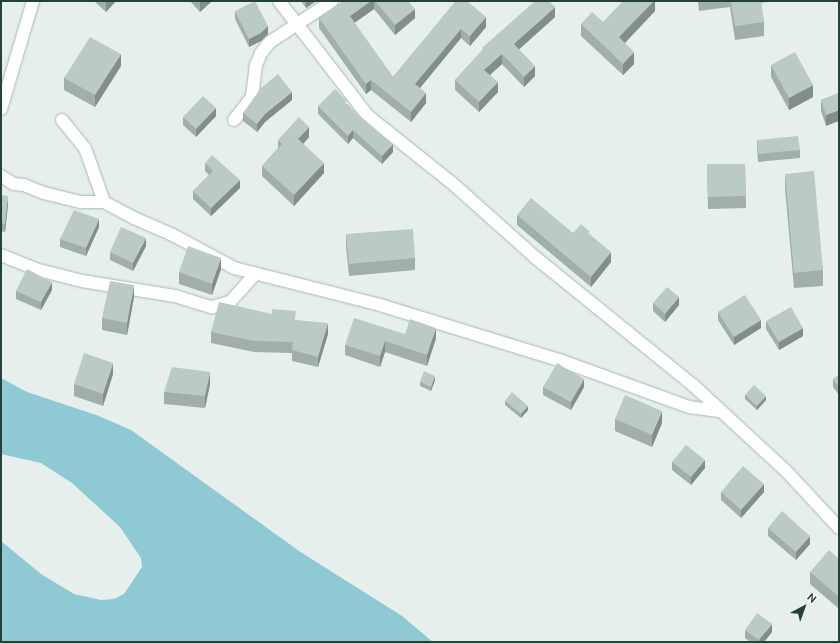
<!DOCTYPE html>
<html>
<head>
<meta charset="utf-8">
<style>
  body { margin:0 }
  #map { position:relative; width:840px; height:643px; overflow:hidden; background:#e6efeb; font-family:Ubuntu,sans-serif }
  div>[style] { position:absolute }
  .water>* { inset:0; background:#8ec9d4 }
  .roads { filter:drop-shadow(0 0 1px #a8b8b2) drop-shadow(0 0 1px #a8b8b2) }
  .minor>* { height:12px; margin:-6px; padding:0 6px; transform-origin:6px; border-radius:6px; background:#fff }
  .wall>* { inset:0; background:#a1aea9 }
  .shaded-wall>* { inset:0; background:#838d89 }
  .building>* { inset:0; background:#bbcac4 }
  span { translate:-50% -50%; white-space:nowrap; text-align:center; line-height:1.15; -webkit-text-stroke:4px #f7fbf9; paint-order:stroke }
  .frame { position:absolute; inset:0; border:2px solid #24423a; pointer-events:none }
  .north { position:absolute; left:784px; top:587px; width:40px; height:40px; -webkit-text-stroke:3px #f7fbf9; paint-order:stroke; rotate:41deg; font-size:11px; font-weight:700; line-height:16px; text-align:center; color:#24423a }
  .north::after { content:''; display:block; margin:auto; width:14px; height:18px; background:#24423a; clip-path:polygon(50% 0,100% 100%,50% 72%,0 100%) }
</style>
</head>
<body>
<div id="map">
  <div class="water">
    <div style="clip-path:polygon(1px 378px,27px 392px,99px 416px,131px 430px,299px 551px,402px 616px,433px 642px,1px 642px,1px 541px,41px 574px,74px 594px,101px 600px,114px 599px,124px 594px,142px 567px,141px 558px,120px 527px,72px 483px,41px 463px,1px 454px)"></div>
  </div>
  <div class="roads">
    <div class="minor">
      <div style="left:279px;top:1px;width:145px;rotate:52.3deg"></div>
      <div style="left:368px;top:116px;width:107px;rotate:38.6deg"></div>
      <div style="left:452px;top:183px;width:113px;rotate:41.8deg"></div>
      <div style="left:536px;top:258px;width:202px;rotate:39deg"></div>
      <div style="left:693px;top:385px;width:128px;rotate:42.8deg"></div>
      <div style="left:787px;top:472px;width:76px;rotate:47.1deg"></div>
      <div style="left:1px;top:109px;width:113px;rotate:-73.5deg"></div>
      <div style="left:62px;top:120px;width:36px;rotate:51deg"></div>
      <div style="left:85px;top:148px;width:57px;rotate:70.6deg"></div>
      <div style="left:234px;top:120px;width:29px;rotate:-52deg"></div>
      <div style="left:252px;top:97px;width:32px;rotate:-83deg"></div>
      <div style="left:256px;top:65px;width:13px;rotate:-67deg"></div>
      <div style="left:261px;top:53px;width:14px;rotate:-51deg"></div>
      <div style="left:270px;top:42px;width:74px;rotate:-33.5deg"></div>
      <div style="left:1px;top:176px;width:15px;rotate:32deg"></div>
      <div style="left:14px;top:184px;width:10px;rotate:6deg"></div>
      <div style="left:24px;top:185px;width:22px;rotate:22deg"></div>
      <div style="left:44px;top:193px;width:38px;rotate:14deg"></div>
      <div style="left:81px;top:202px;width:23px"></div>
      <div style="left:104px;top:202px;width:34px;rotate:28deg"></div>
      <div style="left:134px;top:218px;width:43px;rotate:23.6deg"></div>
      <div style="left:173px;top:235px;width:69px;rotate:28.4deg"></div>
      <div style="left:234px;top:268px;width:151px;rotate:14.2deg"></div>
      <div style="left:380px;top:305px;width:187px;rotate:17.1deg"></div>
      <div style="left:559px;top:360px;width:138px;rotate:19.9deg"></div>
      <div style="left:689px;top:407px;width:30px;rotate:8deg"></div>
      <div style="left:1px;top:255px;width:37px;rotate:22deg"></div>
      <div style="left:35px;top:269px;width:49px;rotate:14.3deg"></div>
      <div style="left:82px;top:281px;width:94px;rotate:9.2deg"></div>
      <div style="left:175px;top:296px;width:39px;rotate:17deg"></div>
      <div style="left:212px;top:307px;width:19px;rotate:-16deg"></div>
      <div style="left:230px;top:302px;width:38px;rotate:-48deg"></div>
    </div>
  </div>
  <div class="wall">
    <div style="clip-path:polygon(94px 1px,116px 1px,106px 12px)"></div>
    <div style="clip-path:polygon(190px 1px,212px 1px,200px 12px)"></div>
    <div style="clip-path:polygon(301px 1px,316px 1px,306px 8px)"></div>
    <div style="clip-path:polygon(343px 1px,408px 1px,415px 18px,395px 35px,374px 9px,354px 23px,393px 77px,456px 1px,486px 27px,470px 46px,461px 38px,420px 88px,426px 103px,411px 122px,371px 90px,366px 94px,319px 28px,319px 18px)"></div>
    <div style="clip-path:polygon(655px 1px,655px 11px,625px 43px,634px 64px,623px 75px,581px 36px,581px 24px,603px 22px)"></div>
    <div style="clip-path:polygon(698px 1px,773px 1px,761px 3px,764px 22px,764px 36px,735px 40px,730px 7px,699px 11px)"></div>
    <div style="clip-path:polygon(235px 11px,268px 34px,261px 41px,249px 47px,235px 19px)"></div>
    <div style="clip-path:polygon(555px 17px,519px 49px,535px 76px,524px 87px,502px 64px,490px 75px,498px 92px,479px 112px,455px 90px,455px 80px,483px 50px,483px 47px)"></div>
    <div style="clip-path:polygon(771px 65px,813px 97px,789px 110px,771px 77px)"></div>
    <div style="clip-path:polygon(121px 66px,95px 107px,64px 90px,64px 78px)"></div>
    <div style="clip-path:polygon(839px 93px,826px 126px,821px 111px,821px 100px)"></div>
    <div style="clip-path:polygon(292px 100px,265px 122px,257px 132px,243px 121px,243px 113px)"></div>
    <div style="clip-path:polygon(347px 104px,393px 152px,382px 164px,353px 138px,348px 144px,318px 114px,318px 106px)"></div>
    <div style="clip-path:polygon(216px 116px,196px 137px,183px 125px,183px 117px)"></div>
    <div style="clip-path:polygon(309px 137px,303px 144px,324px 173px,294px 206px,262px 176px,262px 166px,278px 148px,278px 140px)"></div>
    <div style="clip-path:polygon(757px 140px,800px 150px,800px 158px,758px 162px,757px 148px)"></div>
    <div style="clip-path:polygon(205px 163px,240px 188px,211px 216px,193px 199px,193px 191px,209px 175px,205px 171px)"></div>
    <div style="clip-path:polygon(707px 164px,745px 164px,746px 208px,708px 209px)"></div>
    <div style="clip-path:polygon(785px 174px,823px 270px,823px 286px,794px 288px,785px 189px)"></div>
    <div style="clip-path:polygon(1px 195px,8px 204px,5px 232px,1px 231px)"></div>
    <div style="clip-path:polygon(517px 215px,573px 233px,590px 235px,611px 262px,591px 287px,517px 225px)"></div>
    <div style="clip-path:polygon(99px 227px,86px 256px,60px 247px,60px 239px)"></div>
    <div style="clip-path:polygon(346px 234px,415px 258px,415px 270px,349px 276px,346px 246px)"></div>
    <div style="clip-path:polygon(146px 246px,133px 271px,110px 260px,110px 252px)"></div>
    <div style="clip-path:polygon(221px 269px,212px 295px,179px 284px,179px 272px)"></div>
    <div style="clip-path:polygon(52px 290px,41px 310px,16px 299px,16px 291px)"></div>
    <div style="clip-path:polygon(134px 297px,127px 335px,102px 330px,102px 318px)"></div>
    <div style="clip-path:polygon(653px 303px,679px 305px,665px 322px,653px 311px)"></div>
    <div style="clip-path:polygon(718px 312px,761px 328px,734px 345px,718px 320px)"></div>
    <div style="clip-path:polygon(296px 320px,328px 334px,318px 367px,292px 361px,292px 353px,254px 352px,211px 343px,211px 332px)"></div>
    <div style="clip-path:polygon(766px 321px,803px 336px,779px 350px,766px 329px)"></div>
    <div style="clip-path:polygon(405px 334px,436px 338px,427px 366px,385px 352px,380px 367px,345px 355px,345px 345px)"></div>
    <div style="clip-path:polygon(113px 374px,103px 406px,74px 396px,74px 384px)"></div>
    <div style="clip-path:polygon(839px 375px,839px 395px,833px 387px,833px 379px)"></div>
    <div style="clip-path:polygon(435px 380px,431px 391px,420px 386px,420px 382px)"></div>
    <div style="clip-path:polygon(210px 384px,205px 408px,164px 404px,164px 392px)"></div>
    <div style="clip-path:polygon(543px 387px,584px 387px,571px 410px,543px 395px)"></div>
    <div style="clip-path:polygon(745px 395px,766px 400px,757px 410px,745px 399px)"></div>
    <div style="clip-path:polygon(505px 401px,528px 410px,521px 418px,505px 405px)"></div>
    <div style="clip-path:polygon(615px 419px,662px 423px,652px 447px,615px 431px)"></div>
    <div style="clip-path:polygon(672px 462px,705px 468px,691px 485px,672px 470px)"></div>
    <div style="clip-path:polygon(721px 492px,764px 492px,741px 518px,721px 500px)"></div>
    <div style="clip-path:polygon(768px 528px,810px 544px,796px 560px,768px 536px)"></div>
    <div style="clip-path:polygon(839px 559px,838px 608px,810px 584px,810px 572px)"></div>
    <div style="clip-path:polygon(745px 630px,772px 632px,764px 642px,750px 642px,745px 638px)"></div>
  </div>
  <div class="shaded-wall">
    <div style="clip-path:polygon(106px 1px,116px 1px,106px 12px)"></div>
    <div style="clip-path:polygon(200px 1px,212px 1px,200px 12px)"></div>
    <div style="clip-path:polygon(306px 1px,316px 1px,306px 8px)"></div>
    <div style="clip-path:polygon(371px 1px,374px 1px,374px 9px,350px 26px,350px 16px)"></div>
    <div style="clip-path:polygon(654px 1px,655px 1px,655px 11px,619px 49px,619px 37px)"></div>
    <div style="clip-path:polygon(555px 7px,555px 17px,514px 54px,514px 44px)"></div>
    <div style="clip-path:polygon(415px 9px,415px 18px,395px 35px,395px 25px)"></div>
    <div style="clip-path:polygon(486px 17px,486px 27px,470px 46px,470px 36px)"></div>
    <div style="clip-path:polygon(268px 26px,268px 34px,261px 41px,249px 47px,249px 39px)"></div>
    <div style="clip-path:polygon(461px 29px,461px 38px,415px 94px,415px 84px)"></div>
    <div style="clip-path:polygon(634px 52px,634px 64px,623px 75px,623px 64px)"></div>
    <div style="clip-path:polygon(121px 54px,121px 66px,95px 107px,95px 95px)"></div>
    <div style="clip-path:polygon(502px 54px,502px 64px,484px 80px,484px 70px)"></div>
    <div style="clip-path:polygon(535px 66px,535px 76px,524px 87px,524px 77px)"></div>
    <div style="clip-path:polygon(371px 80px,371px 90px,366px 94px,366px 84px)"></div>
    <div style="clip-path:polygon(498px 82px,498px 92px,479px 112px,479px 102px)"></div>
    <div style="clip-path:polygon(813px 85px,813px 97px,789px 110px,789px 98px)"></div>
    <div style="clip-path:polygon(292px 92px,292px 100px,265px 122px,257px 132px,257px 124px,265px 114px)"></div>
    <div style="clip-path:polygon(426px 93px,426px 103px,411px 122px,411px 112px)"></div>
    <div style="clip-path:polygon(216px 108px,216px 116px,196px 137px,196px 129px)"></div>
    <div style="clip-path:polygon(839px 110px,839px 121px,826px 126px,826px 115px)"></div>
    <div style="clip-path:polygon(309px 127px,309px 137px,298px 150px,298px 139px)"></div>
    <div style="clip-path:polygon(353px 130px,353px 138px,348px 144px,348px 136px)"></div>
    <div style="clip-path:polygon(393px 144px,393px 152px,382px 164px,382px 156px)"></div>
    <div style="clip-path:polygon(324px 163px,324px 173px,294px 206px,294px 195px)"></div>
    <div style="clip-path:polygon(240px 180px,240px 188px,211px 216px,211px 208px)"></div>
    <div style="clip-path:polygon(8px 196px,8px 204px,5px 232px,5px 224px)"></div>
    <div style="clip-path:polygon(99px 219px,99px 227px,86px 256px,86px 248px)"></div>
    <div style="clip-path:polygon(146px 238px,146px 246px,133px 271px,133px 263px)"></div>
    <div style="clip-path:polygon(611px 252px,611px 262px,591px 287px,591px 277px)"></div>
    <div style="clip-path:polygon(221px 258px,221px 269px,212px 295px,212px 284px)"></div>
    <div style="clip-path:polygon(52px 282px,52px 290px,41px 310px,41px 302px)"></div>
    <div style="clip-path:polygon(134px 285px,134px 297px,127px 335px,127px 323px)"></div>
    <div style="clip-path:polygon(679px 297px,679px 305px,665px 322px,665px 314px)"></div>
    <div style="clip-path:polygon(761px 320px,761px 328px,734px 345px,734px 337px)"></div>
    <div style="clip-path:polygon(328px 323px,328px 334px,318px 367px,318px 357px)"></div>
    <div style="clip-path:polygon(436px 328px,436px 338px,427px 366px,427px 355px)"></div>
    <div style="clip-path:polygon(803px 328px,803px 336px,779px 350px,779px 342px)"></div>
    <div style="clip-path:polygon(385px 341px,385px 352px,380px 367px,380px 356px)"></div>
    <div style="clip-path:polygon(113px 363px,113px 374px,103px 406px,103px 394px)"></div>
    <div style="clip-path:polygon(210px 372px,210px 384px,205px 408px,205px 396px)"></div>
    <div style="clip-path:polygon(435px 376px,435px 380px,431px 391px,431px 387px)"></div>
    <div style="clip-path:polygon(584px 379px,584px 387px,571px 410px,571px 402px)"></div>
    <div style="clip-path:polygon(766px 396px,766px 400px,757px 410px,757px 406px)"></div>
    <div style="clip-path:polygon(528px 406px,528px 410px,521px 418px,521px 414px)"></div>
    <div style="clip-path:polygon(662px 411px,662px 423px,652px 447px,652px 435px)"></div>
    <div style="clip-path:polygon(705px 460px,705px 468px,691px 485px,691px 477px)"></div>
    <div style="clip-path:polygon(764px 484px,764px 492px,741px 518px,741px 510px)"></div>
    <div style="clip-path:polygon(810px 536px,810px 544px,796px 560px,796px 552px)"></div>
    <div style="clip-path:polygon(838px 596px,839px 596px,839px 608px,838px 608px)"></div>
    <div style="clip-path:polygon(772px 624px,772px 632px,764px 642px,759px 642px,759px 640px)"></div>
  </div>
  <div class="building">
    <div style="clip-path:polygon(255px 1px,268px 26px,261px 33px,249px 39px,235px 11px)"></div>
    <div style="clip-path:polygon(343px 1px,371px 1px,350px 16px,393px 77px,456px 1px,467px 1px,486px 17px,470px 36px,461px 29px,415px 84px,426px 93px,411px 112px,371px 80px,366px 84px,319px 18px)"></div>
    <div style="clip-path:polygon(375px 1px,408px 1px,415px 9px,395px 25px)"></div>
    <div style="clip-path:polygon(535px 1px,549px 1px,555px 7px,514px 44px,535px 66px,524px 77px,502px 54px,484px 70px,498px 82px,479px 102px,455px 80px,484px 48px,483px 47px)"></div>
    <div style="clip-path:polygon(623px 1px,654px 1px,619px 37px,634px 52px,623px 64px,581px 24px,592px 12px,603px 22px)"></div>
    <div style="clip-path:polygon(731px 1px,761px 1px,764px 22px,735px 26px)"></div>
    <div style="clip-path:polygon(90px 37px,121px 54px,95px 95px,64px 78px)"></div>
    <div style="clip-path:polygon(795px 52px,813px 85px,789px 98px,771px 65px)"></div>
    <div style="clip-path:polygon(278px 74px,292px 92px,265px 114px,257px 124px,243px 113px,261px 88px)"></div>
    <div style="clip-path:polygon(335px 89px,347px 101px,345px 103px,393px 144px,382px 156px,353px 130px,348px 136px,318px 106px)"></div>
    <div style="clip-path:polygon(839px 93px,839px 110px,826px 115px,821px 100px)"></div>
    <div style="clip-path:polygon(203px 96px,216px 108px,196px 129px,183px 117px)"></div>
    <div style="clip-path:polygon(299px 117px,309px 127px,298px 139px,324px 163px,294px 195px,262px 166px,282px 144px,278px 140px)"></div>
    <div style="clip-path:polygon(798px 136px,800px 150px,758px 154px,757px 140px)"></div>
    <div style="clip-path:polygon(212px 155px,240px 180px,211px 208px,193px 191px,213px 171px,205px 163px)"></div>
    <div style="clip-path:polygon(707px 164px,745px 164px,746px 196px,708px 197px)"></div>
    <div style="clip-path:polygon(814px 171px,823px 270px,794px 273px,785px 174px)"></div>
    <div style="clip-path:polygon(1px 195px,8px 196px,5px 224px,1px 223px)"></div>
    <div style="clip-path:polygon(531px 198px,573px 233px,581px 224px,590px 232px,588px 233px,611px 252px,591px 277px,517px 215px)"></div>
    <div style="clip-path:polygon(74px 210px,99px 219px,86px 248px,60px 239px)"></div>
    <div style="clip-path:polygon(121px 227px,146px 238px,133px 263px,110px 252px)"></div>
    <div style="clip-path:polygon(413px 229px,415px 258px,349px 264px,346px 234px)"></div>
    <div style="clip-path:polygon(188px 246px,221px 258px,212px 284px,179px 272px)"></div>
    <div style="clip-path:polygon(27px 269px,52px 282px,41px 302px,16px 291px)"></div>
    <div style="clip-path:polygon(110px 281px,134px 285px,127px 323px,102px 318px)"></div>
    <div style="clip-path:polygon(667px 287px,679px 297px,665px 314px,653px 303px)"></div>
    <div style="clip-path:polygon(745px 295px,761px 320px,734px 337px,718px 312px)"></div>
    <div style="clip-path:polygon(219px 302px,272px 314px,272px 309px,296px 311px,295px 320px,328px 323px,318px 357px,292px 350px,293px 342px,254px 341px,211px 332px)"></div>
    <div style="clip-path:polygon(791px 307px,803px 328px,779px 342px,766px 321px)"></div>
    <div style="clip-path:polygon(354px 318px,405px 334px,410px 319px,436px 328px,427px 355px,385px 341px,380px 356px,345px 345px)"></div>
    <div style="clip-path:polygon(84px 353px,113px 363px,103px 394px,74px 384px)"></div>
    <div style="clip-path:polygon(557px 363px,584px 379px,571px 402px,543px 387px)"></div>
    <div style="clip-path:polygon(172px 367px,210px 372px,205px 396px,164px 392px)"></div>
    <div style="clip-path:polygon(424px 371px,435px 376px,431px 387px,420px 382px)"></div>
    <div style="clip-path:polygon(839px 375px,839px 387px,833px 379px)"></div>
    <div style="clip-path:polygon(754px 385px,766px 396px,757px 406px,745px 395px)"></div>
    <div style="clip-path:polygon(512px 392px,528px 406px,521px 414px,505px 401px)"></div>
    <div style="clip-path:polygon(625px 395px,662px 411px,652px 435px,615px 419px)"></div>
    <div style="clip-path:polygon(686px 445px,705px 460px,691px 477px,672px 462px)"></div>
    <div style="clip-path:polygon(743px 466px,764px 484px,741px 510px,721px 492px)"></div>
    <div style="clip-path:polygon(782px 511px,810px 536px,796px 552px,768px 528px)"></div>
    <div style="clip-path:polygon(829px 550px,839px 559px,839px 596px,838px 596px,810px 572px)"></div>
    <div style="clip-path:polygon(757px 613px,772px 624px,759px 640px,745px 630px)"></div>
  </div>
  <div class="frame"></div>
  <div class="north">N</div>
</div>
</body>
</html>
